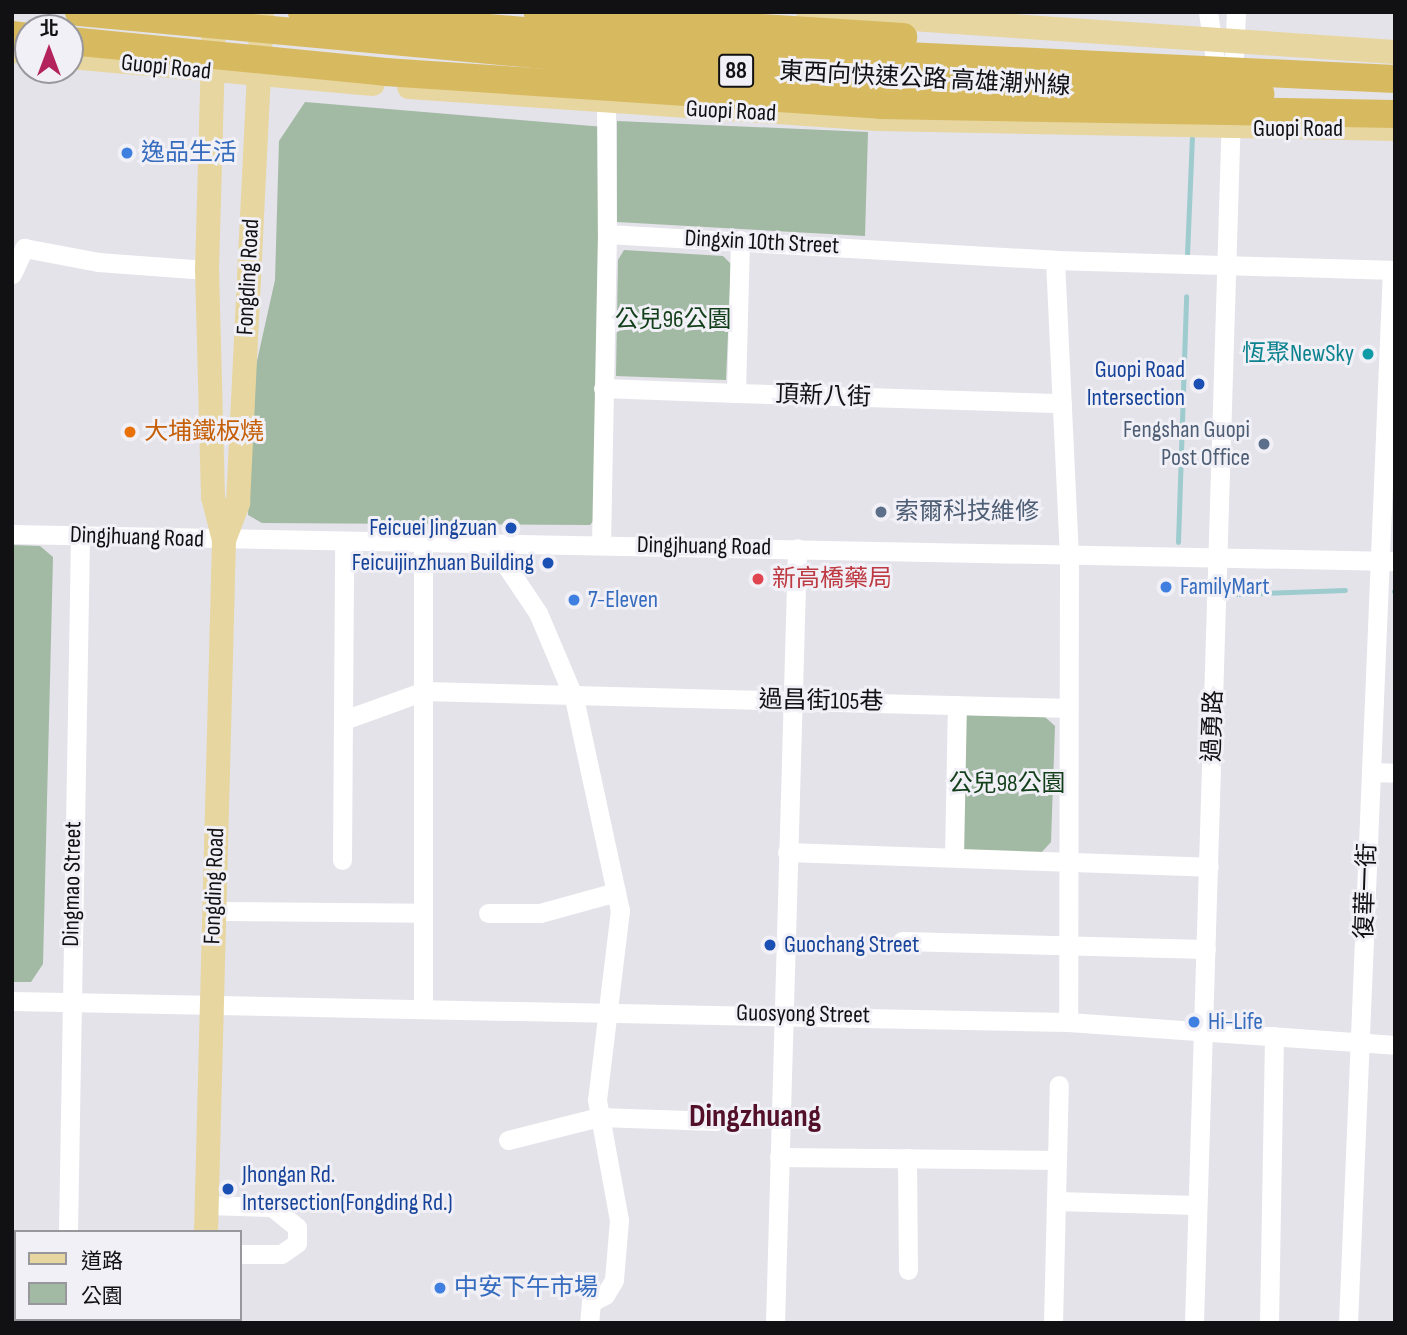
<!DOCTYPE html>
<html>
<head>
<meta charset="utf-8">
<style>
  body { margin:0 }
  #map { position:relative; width:1407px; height:1335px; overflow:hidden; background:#e4e3ea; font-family:"Sofia Sans Condensed","Noto Sans TC",sans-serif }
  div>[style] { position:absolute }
  .green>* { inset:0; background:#a2b9a3 }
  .stream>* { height:5px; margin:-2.5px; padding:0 2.5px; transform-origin:2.5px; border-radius:2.5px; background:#9dcbce }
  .minor>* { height:19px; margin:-9.5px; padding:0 9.5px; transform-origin:9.5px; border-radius:9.5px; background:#fff }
  .major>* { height:24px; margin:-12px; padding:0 12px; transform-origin:12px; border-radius:12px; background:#e7d6a0 }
  .highway>* { height:28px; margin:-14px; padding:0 14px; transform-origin:14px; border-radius:14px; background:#d7ba60 }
  .dots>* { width:19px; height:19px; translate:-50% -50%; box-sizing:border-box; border:4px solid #f1f0f7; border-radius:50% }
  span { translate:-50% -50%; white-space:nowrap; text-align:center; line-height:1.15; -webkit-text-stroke:6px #f1f0f7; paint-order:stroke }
  .shield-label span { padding:2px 5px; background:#f1f0f7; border:2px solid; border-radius:5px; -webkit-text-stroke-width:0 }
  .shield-label { font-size:23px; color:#111113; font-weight:700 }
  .street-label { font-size:24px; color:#111113 }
  .shop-label { font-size:24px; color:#366cbe }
  .left { translate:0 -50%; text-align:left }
  .park-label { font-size:24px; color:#123f1a }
  .culture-label { font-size:24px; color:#0d838f }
  .right { translate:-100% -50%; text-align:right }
  .transit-label { font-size:24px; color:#164399 }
  .service-label { font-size:24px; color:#4e5e75 }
  .food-label { font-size:24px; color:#c56008 }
  .health-label { font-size:24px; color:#be3a42 }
  .district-label { font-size:32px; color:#531029; font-weight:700 }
  .frame { position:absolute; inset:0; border:14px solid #111113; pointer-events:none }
  .legend { position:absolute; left:14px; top:1230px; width:228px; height:91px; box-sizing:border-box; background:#f1f0f7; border:2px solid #97979c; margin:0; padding:9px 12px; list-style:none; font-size:21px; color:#111113 }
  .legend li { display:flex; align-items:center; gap:14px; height:35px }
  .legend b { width:35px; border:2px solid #97979c }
  .north { position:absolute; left:14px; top:14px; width:70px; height:70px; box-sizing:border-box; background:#f1f0f7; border:2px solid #97979c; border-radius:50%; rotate:0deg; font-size:19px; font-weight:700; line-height:28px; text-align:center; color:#111113 }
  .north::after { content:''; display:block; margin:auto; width:24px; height:32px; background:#b2245b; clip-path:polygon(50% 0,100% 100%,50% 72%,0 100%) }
</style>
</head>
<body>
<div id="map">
  <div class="green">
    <div style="clip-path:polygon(305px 102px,604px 127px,600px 513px,590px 525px,262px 523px,248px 515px,253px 379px,275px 280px,279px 141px)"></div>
    <div style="clip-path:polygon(617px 121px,868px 132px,865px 236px,617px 222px)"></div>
    <div style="clip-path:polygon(624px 250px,723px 256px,731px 264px,726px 380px,616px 376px,618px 260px)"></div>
    <div style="clip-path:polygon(12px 545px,40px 546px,53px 557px,43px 964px,31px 982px,12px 982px)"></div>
    <div style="clip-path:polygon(967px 715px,1045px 717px,1055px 726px,1051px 842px,1040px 854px,964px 852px,962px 721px)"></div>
  </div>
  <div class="stream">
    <div style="left:1187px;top:255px;width:117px;rotate:-87.6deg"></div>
    <div style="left:1178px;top:542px;width:246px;rotate:-88.1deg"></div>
    <div style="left:1394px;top:591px;width:1px"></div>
    <div style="left:1237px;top:594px;width:108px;rotate:-2.1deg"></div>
  </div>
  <div class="minor">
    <div style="left:1208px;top:12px;width:69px;rotate:81.6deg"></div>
    <div style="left:1233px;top:83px;width:71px;rotate:-87.6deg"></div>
    <div style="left:606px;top:104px;width:130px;rotate:89.6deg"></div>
    <div style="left:740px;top:240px;width:153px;rotate:91.5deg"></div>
    <div style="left:736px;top:393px;width:326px;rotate:1.8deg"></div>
    <div style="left:1055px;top:260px;width:296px;rotate:87.3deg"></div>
    <div style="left:1069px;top:556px;width:466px;rotate:90.1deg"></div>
    <div style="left:12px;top:274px;width:29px;rotate:-65deg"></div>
    <div style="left:24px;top:248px;width:75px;rotate:10.7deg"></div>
    <div style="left:98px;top:262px;width:109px;rotate:4.2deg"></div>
    <div style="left:603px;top:388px;width:133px;rotate:2.2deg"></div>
    <div style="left:12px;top:534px;width:1383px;rotate:1.12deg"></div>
    <div style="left:423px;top:543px;width:465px;rotate:90deg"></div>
    <div style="left:491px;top:543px;width:84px;rotate:56.1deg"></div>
    <div style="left:538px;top:613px;width:92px;rotate:67deg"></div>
    <div style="left:574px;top:698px;width:217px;rotate:77.8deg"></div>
    <div style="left:620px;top:910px;width:191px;rotate:96.9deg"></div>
    <div style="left:597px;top:1100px;width:122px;rotate:79.6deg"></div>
    <div style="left:619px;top:1220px;width:60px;rotate:94.8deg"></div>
    <div style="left:614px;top:1280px;width:17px;rotate:121deg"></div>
    <div style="left:605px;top:1295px;width:16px;rotate:153deg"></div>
    <div style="left:591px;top:1302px;width:21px;rotate:95deg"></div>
    <div style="left:601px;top:545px;width:311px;rotate:-88.9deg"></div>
    <div style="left:607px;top:234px;width:449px;rotate:3.3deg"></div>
    <div style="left:1055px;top:260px;width:340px;rotate:1.7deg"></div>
    <div style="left:344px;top:720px;width:85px;rotate:-19.9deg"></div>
    <div style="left:424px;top:691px;width:644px;rotate:1.51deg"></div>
    <div style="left:1371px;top:772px;width:24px;rotate:2deg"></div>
    <div style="left:787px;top:852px;width:422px;rotate:2deg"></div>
    <div style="left:954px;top:857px;width:152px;rotate:-88.9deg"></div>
    <div style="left:342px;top:860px;width:318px;rotate:-89.6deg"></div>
    <div style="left:213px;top:911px;width:210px;rotate:0.5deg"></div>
    <div style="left:488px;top:913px;width:52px"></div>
    <div style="left:540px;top:913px;width:79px;rotate:-15.4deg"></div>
    <div style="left:902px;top:941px;width:304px;rotate:1.5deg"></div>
    <div style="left:12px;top:1001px;width:1056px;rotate:1.14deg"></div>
    <div style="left:1068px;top:1022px;width:328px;rotate:4deg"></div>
    <div style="left:508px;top:1140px;width:94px;rotate:-14.2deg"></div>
    <div style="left:599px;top:1117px;width:117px;rotate:2deg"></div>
    <div style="left:779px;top:1157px;width:278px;rotate:0.6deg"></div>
    <div style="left:907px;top:1158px;width:112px;rotate:89.5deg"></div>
    <div style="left:1056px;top:1201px;width:141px;rotate:1.6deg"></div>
    <div style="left:206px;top:1205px;width:66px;rotate:1.7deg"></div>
    <div style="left:272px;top:1207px;width:32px;rotate:39deg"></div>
    <div style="left:297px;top:1227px;width:16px;rotate:90deg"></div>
    <div style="left:297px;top:1243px;width:19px;rotate:145deg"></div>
    <div style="left:281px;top:1254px;width:41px;rotate:180deg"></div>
    <div style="left:68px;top:1232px;width:697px;rotate:-89.01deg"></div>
    <div style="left:12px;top:1317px;width:4px"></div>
    <div style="left:103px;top:1319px;width:102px;rotate:1.7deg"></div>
    <div style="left:775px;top:1323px;width:775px;rotate:-88.37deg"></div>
    <div style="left:1053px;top:1323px;width:238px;rotate:-88.6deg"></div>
    <div style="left:1194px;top:1323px;width:1211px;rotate:-88.25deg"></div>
    <div style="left:1269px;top:1323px;width:287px;rotate:-89deg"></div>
    <div style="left:1348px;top:1323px;width:1054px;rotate:-87.61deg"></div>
  </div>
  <div class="major">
    <div style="left:808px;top:12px;width:588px;rotate:3.9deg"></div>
    <div style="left:12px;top:51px;width:16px;rotate:4deg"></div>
    <div style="left:70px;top:57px;width:304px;rotate:5.1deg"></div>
    <div style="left:409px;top:87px;width:470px;rotate:3.9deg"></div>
    <div style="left:878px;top:119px;width:517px;rotate:1.11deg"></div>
    <div style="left:224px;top:540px;width:40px;rotate:-69deg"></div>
    <div style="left:238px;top:503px;width:492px;rotate:-87.2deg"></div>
    <div style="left:206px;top:1232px;width:692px;rotate:-88.51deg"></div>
    <div style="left:224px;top:540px;width:44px;rotate:-104.3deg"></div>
    <div style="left:213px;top:497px;width:227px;rotate:-91.5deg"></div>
    <div style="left:207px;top:270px;width:258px;rotate:-88.4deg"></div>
    <div style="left:205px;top:1323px;width:4px;rotate:-90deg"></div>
  </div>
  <div class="highway">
    <div style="left:79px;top:12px;width:618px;rotate:5.3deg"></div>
    <div style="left:694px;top:69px;width:567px;rotate:2.53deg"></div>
    <div style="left:302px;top:12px;width:394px;rotate:4.9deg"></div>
    <div style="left:695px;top:46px;width:701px;rotate:2.7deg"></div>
    <div style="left:538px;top:14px;width:366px;rotate:3.6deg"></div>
    <div style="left:12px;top:35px;width:16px;rotate:7deg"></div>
    <div style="left:70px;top:41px;width:317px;rotate:5.6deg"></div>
    <div style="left:385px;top:72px;width:496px;rotate:3.8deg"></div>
    <div style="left:880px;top:105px;width:515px;rotate:1deg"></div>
  </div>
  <div class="dots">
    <div style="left:127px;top:153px;background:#3f7fe0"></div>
    <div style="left:1368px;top:354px;background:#0f9aa8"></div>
    <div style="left:1199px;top:384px;background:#1a4fb4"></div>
    <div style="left:130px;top:432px;background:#e8710a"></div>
    <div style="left:1264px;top:444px;background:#5c6f8a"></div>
    <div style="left:881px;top:512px;background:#5c6f8a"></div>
    <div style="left:511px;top:528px;background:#1a4fb4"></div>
    <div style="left:548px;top:563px;background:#1a4fb4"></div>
    <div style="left:758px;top:579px;background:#e0444e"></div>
    <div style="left:1166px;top:587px;background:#3f7fe0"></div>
    <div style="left:574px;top:600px;background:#3f7fe0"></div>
    <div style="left:770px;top:945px;background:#1a4fb4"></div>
    <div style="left:1194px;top:1022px;background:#3f7fe0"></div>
    <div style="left:228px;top:1189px;background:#1a4fb4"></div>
    <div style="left:440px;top:1288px;background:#3f7fe0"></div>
  </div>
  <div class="shield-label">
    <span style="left:736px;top:71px">88</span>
  </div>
  <div class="street-label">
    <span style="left:166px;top:67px;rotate:6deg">Guopi Road</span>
    <span style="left:925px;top:79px;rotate:3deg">東西向快速公路 高雄潮州線</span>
    <span style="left:731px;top:111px;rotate:3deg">Guopi Road</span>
    <span style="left:1298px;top:129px">Guopi Road</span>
    <span style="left:762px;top:242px;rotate:3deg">Dingxin 10th Street</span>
    <span style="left:248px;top:277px;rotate:-87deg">Fongding Road</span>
    <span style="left:823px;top:396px;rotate:2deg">頂新八街</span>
    <span style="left:137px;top:537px;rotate:2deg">Dingjhuang Road</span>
    <span style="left:704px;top:546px;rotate:1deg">Dingjhuang Road</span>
    <span style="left:821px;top:701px;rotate:1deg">過昌街105巷</span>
    <span style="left:1213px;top:726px;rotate:-88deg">過勇路</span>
    <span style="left:72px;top:884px;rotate:-89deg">Dingmao Street</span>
    <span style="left:214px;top:886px;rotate:-88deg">Fongding Road</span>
    <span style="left:1366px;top:891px;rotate:-88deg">復華一街</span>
    <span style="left:803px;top:1014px;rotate:1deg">Guosyong Street</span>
  </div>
  <div class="shop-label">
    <span class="left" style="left:141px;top:153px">逸品生活</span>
    <span class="left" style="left:1180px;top:587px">FamilyMart</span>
    <span class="left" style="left:588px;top:600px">7-Eleven</span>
    <span class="left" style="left:1208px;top:1022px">Hi-Life</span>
    <span class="left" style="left:454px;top:1288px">中安下午市場</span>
  </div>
  <div class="park-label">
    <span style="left:673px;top:320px">公兒96公園</span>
    <span style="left:1007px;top:784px">公兒98公園</span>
  </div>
  <div class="culture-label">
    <span class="right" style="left:1354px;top:354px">恆聚NewSky</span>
  </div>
  <div class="transit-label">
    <span class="right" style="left:1185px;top:384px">Guopi Road<br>Intersection</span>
    <span class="right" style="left:497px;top:528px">Feicuei Jingzuan</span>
    <span class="right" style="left:534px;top:563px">Feicuijinzhuan Building</span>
    <span class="left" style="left:784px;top:945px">Guochang Street</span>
    <span class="left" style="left:242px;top:1189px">Jhongan Rd.<br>Intersection(Fongding Rd.)</span>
  </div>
  <div class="service-label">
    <span class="right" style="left:1250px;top:444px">Fengshan Guopi<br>Post Office</span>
    <span class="left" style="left:895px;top:512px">索爾科技維修</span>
  </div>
  <div class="food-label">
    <span class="left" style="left:144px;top:432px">大埔鐵板燒</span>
  </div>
  <div class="health-label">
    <span class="left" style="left:772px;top:579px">新高橋藥局</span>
  </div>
  <div class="district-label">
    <span style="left:755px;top:1117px">Dingzhuang</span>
  </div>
  <div class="frame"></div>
  <ul class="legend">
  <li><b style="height:9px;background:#e7d6a0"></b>道路</li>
  <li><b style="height:19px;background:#a2b9a3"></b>公園</li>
  </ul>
  <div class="north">北</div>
</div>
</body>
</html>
